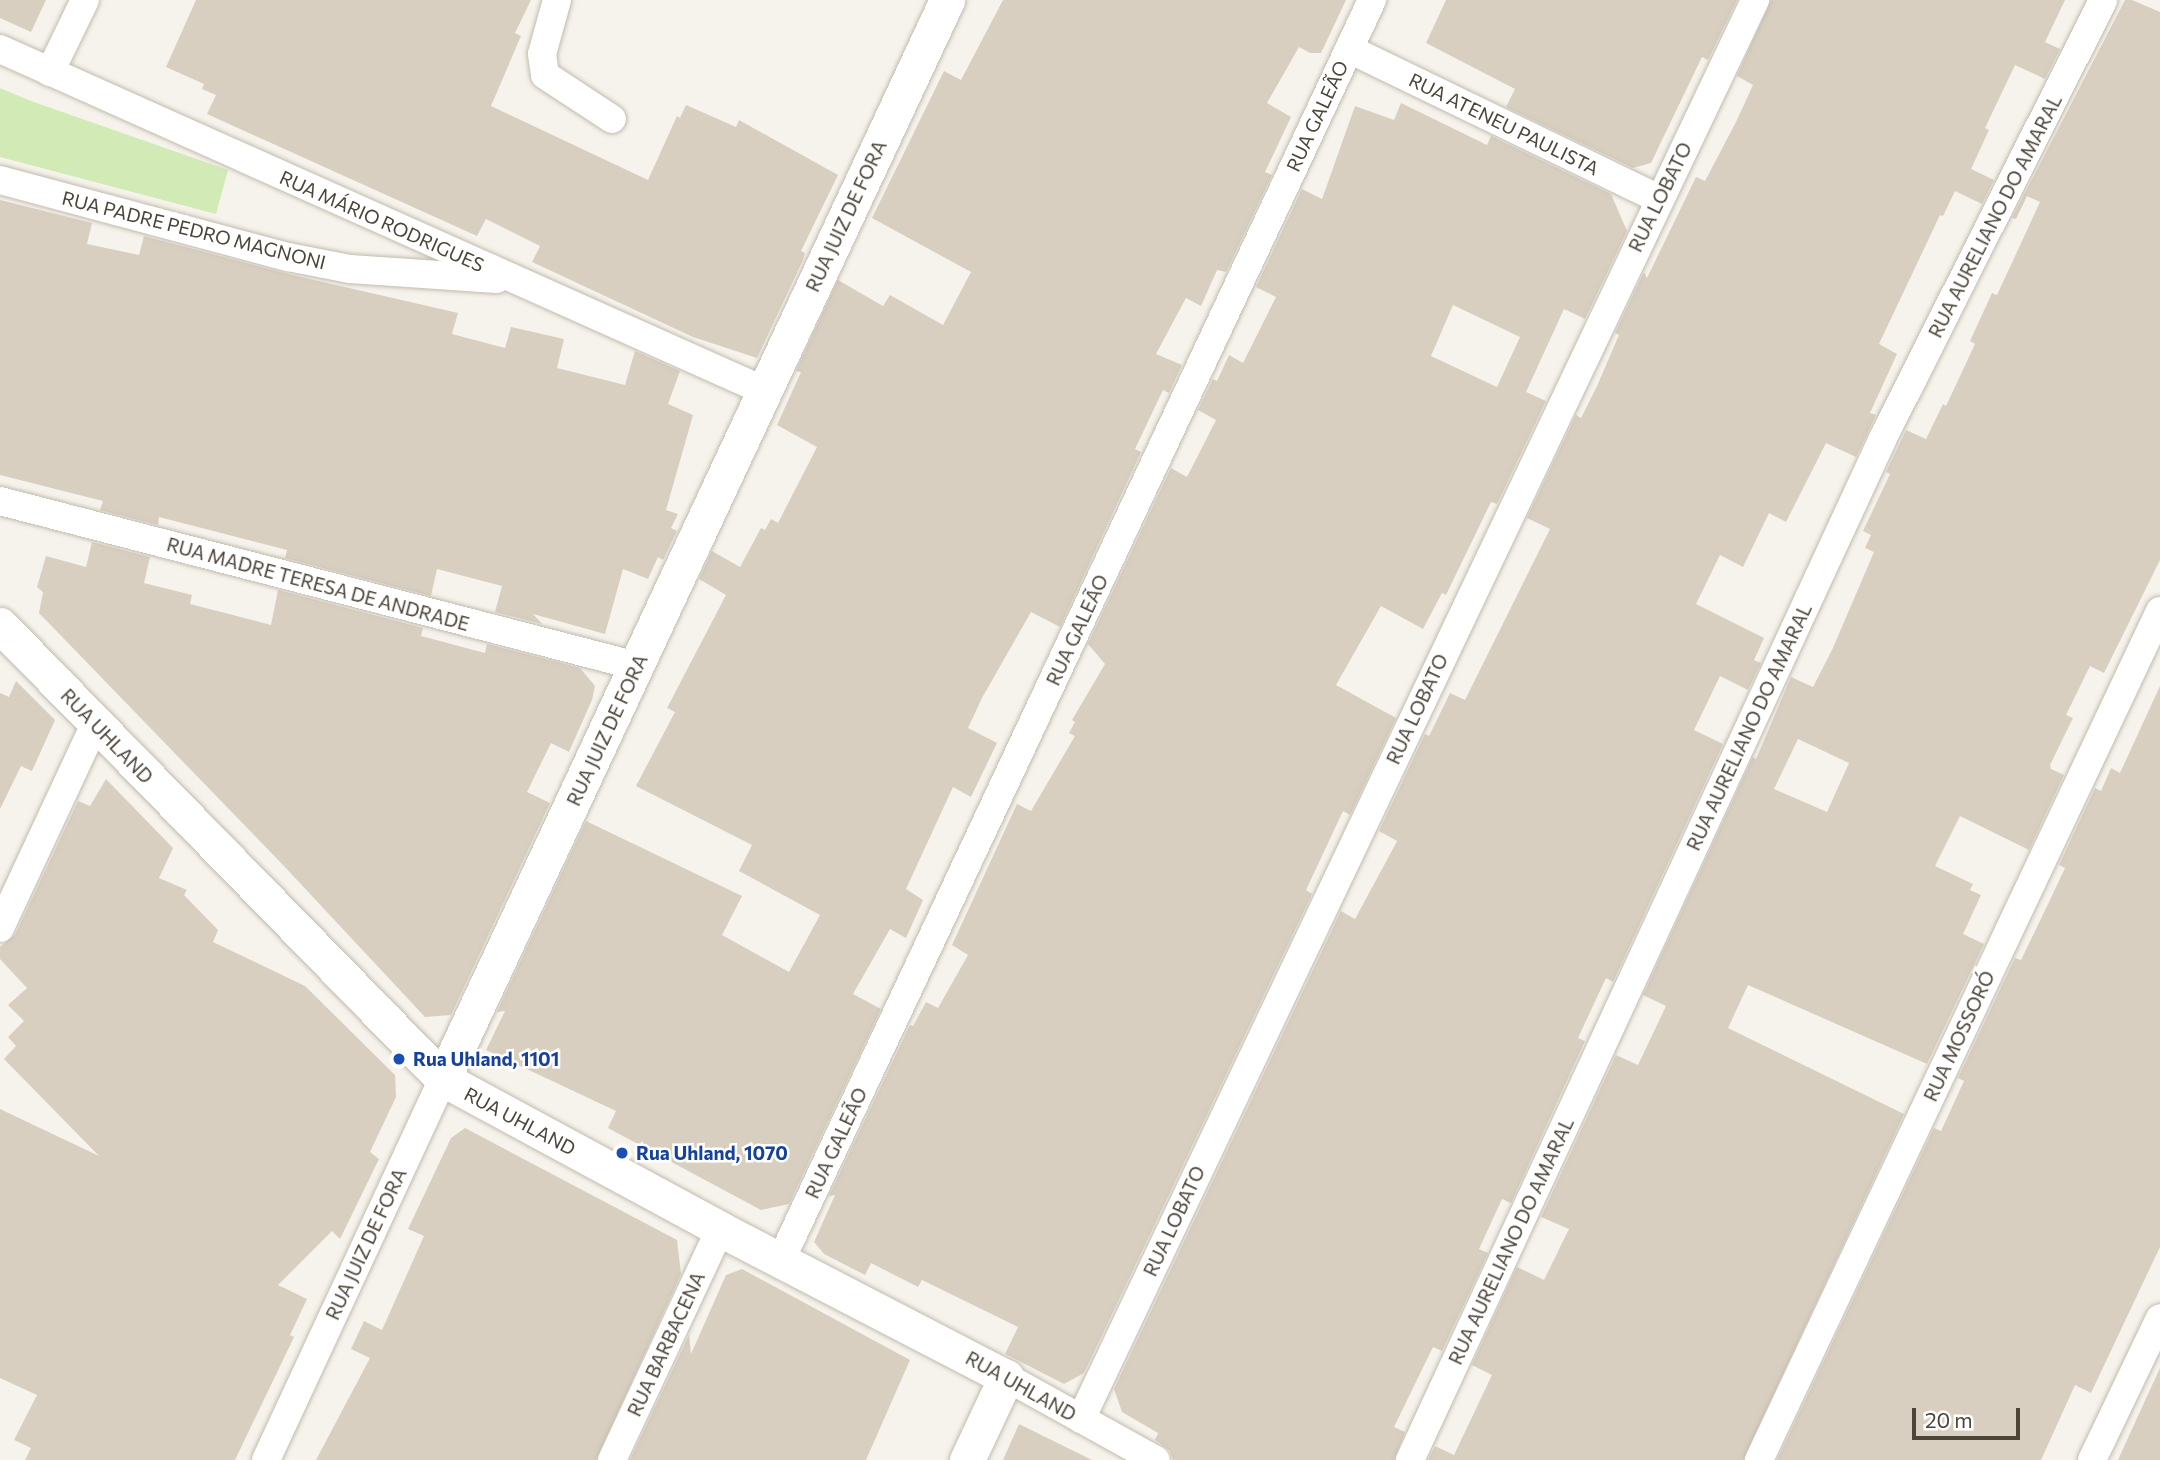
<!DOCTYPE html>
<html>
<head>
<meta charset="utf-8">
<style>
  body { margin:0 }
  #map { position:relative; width:2160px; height:1460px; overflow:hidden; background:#f6f3ec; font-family:Commissioner,sans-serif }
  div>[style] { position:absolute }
  .green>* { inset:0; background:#d2eab5 }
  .building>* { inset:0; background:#d8cfc1 }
  .roads { filter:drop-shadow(0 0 2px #c2bbae) drop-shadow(0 0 2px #c2bbae) }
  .minor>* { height:28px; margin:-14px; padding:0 14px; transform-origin:14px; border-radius:14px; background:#fff }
  .tertiary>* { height:35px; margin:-17.5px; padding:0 17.5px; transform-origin:17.5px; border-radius:17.5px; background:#fff }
  .dots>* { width:19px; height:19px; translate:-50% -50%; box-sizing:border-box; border:4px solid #fff; border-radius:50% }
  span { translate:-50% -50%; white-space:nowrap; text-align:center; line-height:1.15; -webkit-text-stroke:5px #fff; paint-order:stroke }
  .street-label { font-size:19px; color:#4b4439 }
  .transit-label { font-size:19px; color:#164399; font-weight:700 }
  .left { translate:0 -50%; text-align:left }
  .scale { position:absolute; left:1912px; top:1408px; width:108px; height:32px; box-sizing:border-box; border:4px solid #4b4439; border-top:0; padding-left:9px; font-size:21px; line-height:24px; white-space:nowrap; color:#4b4439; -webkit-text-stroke:5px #fff; paint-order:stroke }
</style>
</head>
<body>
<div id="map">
  <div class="green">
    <div style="clip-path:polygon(0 88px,31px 101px,228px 170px,216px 214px,0 157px)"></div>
  </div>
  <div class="building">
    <div style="clip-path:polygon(0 0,46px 0,31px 32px,0 18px)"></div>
    <div style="clip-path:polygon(196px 0,531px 0,515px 33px,521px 36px,491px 106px,648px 180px,677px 116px,680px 118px,686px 105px,736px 127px,739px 120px,838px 175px,801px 251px,805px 253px,803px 260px,757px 358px,693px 337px,532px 262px,540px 246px,486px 219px,477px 236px,207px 114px,216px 95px,202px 89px,204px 84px,166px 67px)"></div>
    <div style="clip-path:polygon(1003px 0,1346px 0,1321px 53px,1310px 53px,1299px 47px,1267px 103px,1291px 117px,1265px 172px,1272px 175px,1226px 272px,1217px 270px,1201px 306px,1186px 298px,1156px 354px,1182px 365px,1169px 393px,1163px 390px,1135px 449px,1141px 452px,1060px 627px,1031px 612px,982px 698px,968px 728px,997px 743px,971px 797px,953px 787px,906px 889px,923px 900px,906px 938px,890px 929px,853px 994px,881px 1009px,789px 1204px,761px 1210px,608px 1128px,616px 1111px,486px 1050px,505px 1011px,497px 1012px,586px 821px,742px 896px,722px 935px,789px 972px,820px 915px,739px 871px,752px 845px,636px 786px,675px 712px,667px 708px,726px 595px,699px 579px,712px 551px,740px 567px,761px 528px,765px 530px,771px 519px,778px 523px,817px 447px,777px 425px,801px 372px,796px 371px,838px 280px,883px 306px,890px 295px,943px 325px,971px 272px,872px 218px,944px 71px,961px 80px)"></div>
    <div style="clip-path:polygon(1446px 0,1737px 0,1708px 60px,1702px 57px,1651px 163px,1633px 168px,1506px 107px,1515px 89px,1426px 43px)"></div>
    <div style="clip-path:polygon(1771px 0,2065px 0,2045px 42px,2060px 49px,2045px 79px,2015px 65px,1985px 128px,1989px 130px,1971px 169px,1994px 180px,1982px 204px,1955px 191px,1943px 216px,1940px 215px,1879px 344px,1897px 354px,1870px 413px,1876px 415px,1856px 457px,1826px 443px,1786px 522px,1769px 513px,1743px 567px,1720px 555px,1696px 604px,1764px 638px,1754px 660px,1761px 663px,1748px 690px,1720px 676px,1694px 730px,1723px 744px,1613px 982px,1606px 978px,1578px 1038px,1585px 1041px,1511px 1203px,1502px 1199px,1479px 1249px,1488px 1253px,1442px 1351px,1433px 1347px,1394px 1427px,1405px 1432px,1394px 1460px,1173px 1460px,1170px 1451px,1155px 1440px,1158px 1433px,1122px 1412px,1114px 1389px,1341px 911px,1355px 919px,1395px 845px,1397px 841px,1379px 831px,1425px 734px,1429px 736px,1450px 693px,1465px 700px,1550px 529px,1527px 518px,1576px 415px,1581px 418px,1597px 386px,1619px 335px,1615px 333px,1644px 272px,1647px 278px,1696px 177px,1705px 181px,1736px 122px,1753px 85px,1737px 76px)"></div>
    <div style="clip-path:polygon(evenodd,2125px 0,2132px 0,2160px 12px,2160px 560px,2104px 673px,2090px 666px,2066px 715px,2073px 718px,2050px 765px,2051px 769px,2064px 775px,2029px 850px,1960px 816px,1935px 866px,1973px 884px,1970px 890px,1981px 895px,1963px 934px,1984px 944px,1927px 1064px,1748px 985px,1728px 1028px,1904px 1114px,1743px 1460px,1428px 1460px,1435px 1446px,1454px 1455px,1492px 1375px,1472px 1365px,1517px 1267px,1544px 1280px,1569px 1229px,1541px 1217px,1616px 1055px,1638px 1065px,1666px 1006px,1643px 995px,1753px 757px,1756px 759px,1791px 677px,1813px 687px,1832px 650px,1874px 552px,1865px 548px,1871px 535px,1863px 531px,1890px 474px,1886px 472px,1906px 430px,1926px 439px,1943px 404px,1946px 406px,1975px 344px,1970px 341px,1992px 293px,1997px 295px,2040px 202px,2027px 196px,2016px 219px,2012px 218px,2125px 0,1798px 739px,1849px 763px,1827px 812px,1774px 789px,1798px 739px)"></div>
    <div style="clip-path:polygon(evenodd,1401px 103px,1487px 145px,1491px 136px,1611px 194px,1627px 231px,1585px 319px,1564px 309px,1526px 392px,1546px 401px,1497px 504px,1491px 502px,1446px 595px,1442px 593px,1423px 629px,1381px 606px,1336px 685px,1396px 718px,1350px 815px,1343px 811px,1322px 856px,1306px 890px,1312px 894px,1084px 1373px,1064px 1384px,1005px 1354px,1018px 1327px,922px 1280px,918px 1287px,871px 1263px,865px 1275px,824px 1254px,814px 1242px,835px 1195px,829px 1196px,910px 1025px,913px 1026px,926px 1002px,938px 1008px,968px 955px,952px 945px,1017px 804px,1031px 811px,1075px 736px,1069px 733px,1075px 722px,1072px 720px,1105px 664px,1088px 644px,1171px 468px,1187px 477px,1216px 420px,1198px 410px,1213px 379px,1217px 381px,1229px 355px,1243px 363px,1276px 297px,1256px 287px,1302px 189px,1322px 199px,1355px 106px,1394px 120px,1401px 103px,1453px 305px,1520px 337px,1497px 387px,1431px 356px,1453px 305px)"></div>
    <div style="clip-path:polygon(0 200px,92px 223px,87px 244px,139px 255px,144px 236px,284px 273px,458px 313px,452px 334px,505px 348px,511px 327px,564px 339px,557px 368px,625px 385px,635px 351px,680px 371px,668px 404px,693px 415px,666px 510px,678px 514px,671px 528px,677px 531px,663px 560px,658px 557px,648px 579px,623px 569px,605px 634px,533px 614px,542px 624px,495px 612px,502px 586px,437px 569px,431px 596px,285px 558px,287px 550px,159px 517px,158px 525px,100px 510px,103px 501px,0 475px)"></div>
    <div style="clip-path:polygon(92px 542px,150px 557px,144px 583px,192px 595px,190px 604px,271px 625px,278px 590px,423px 628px,421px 636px,485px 653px,487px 644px,580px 668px,595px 686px,592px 700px,569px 752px,551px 743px,527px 792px,550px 803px,451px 1015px,425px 1017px,283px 865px,39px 613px,43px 592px,37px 587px,46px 556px,86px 567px)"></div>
    <div style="clip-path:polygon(16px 681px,55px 720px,32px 771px,21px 766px,0 809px,0 693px,9px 697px)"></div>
    <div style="clip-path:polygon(2160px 686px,2160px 1247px,2091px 1393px,2075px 1385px,2041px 1460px,1777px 1460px,1934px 1128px,1941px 1131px,1964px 1081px,1958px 1078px,2015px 958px,2021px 960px,2049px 902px,2065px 868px,2059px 865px,2095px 788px,2101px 791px,2111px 768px,2120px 773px)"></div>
    <div style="clip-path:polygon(106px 779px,173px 848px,159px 878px,187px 890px,184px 895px,218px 930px,213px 942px,305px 986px,395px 1075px,396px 1097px,370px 1152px,379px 1159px,340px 1239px,332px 1231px,278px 1285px,307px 1299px,290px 1335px,294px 1337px,235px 1460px,25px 1460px,31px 1448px,14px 1440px,37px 1395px,0 1378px,0 1109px,99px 1156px,4px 1059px,16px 1046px,8px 1037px,24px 1021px,8px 1005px,27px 988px,0 959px,0 947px,15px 935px,78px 801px,90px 806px)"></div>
    <div style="clip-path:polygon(465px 1128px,677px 1240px,681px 1274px,596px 1460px,316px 1460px,370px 1358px,351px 1349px,364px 1321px,382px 1330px,424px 1236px,408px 1229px,451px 1138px)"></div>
    <div style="clip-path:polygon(742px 1269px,910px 1360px,866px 1460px,630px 1460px,689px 1335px,691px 1354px,726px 1275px)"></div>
    <div style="clip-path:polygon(2160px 1368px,2160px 1460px,2118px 1460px,2132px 1429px)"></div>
    <div style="clip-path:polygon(1019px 1424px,1092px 1460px,1003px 1460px)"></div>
  </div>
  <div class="roads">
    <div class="minor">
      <div style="left:557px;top:0;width:56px;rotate:105.5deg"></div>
      <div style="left:542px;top:54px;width:21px;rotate:82deg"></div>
      <div style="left:545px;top:75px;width:80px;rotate:33.3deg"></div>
      <div style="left:0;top:49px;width:838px;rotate:24.09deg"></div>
      <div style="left:1349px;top:49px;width:344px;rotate:25.8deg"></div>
      <div style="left:50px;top:72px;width:80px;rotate:-64.1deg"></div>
      <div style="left:0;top:180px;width:298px;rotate:15deg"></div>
      <div style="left:288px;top:257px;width:63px;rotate:11deg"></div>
      <div style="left:350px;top:269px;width:147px;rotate:3.9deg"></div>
      <div style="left:0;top:501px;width:658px;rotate:14.52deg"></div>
      <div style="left:0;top:928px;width:225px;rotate:-65deg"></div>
      <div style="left:781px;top:1260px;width:1392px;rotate:-64.87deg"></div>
      <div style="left:1006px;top:1377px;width:171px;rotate:29deg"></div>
      <div style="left:1081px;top:1419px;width:1571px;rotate:-64.59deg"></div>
      <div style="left:266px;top:1460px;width:420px;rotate:-65.1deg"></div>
      <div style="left:612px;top:1460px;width:255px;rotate:-64.9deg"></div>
      <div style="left:1410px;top:1460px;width:1126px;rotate:-65.16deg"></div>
      <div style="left:1883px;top:438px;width:490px;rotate:-63.3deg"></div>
      <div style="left:1759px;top:1460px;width:939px;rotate:-64.72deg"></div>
      <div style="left:2092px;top:1460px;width:157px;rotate:-64.4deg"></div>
    </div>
    <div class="tertiary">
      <div style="left:0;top:625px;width:634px;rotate:45.7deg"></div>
      <div style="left:443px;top:1079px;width:315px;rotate:28.4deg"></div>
      <div style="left:720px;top:1229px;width:322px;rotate:27.4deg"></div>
      <div style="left:1006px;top:1377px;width:92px;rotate:115.2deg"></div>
      <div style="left:443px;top:1079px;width:1191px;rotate:-64.96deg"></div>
    </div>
  </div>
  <div class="dots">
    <div style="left:399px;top:1059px;background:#1a4fb4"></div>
    <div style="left:622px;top:1153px;background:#1a4fb4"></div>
  </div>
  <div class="street-label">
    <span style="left:1317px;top:116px;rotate:-65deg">RUA GALEÃO</span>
    <span style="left:1504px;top:124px;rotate:26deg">RUA ATENEU PAULISTA</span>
    <span style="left:1660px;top:197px;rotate:-64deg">RUA LOBATO</span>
    <span style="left:846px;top:216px;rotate:-65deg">RUA JUIZ DE FORA</span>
    <span style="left:1995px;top:216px;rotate:-63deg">RUA AURELIANO DO AMARAL</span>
    <span style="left:382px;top:221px;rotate:24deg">RUA MÁRIO RODRIGUES</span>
    <span style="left:194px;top:230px;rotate:14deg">RUA PADRE PEDRO MAGNONI</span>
    <span style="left:318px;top:584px;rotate:15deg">RUA MADRE TERESA DE ANDRADE</span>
    <span style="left:1077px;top:630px;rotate:-65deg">RUA GALEÃO</span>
    <span style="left:1417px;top:709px;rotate:-65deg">RUA LOBATO</span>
    <span style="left:1749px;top:727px;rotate:-65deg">RUA AURELIANO DO AMARAL</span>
    <span style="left:607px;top:730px;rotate:-65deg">RUA JUIZ DE FORA</span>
    <span style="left:107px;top:736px;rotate:46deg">RUA UHLAND</span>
    <span style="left:1959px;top:1036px;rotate:-65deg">RUA MOSSORÓ</span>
    <span style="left:520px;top:1121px;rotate:28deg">RUA UHLAND</span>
    <span style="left:836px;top:1143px;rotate:-65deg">RUA GALEÃO</span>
    <span style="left:1174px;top:1221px;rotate:-65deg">RUA LOBATO</span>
    <span style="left:1511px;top:1241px;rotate:-65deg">RUA AURELIANO DO AMARAL</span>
    <span style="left:366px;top:1244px;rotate:-65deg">RUA JUIZ DE FORA</span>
    <span style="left:666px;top:1344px;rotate:-65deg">RUA BARBACENA</span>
    <span style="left:1021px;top:1386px;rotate:29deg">RUA UHLAND</span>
  </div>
  <div class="transit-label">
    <span class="left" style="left:413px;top:1059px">Rua Uhland, 1101</span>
    <span class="left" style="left:636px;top:1153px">Rua Uhland, 1070</span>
  </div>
  <div class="scale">20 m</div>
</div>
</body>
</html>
